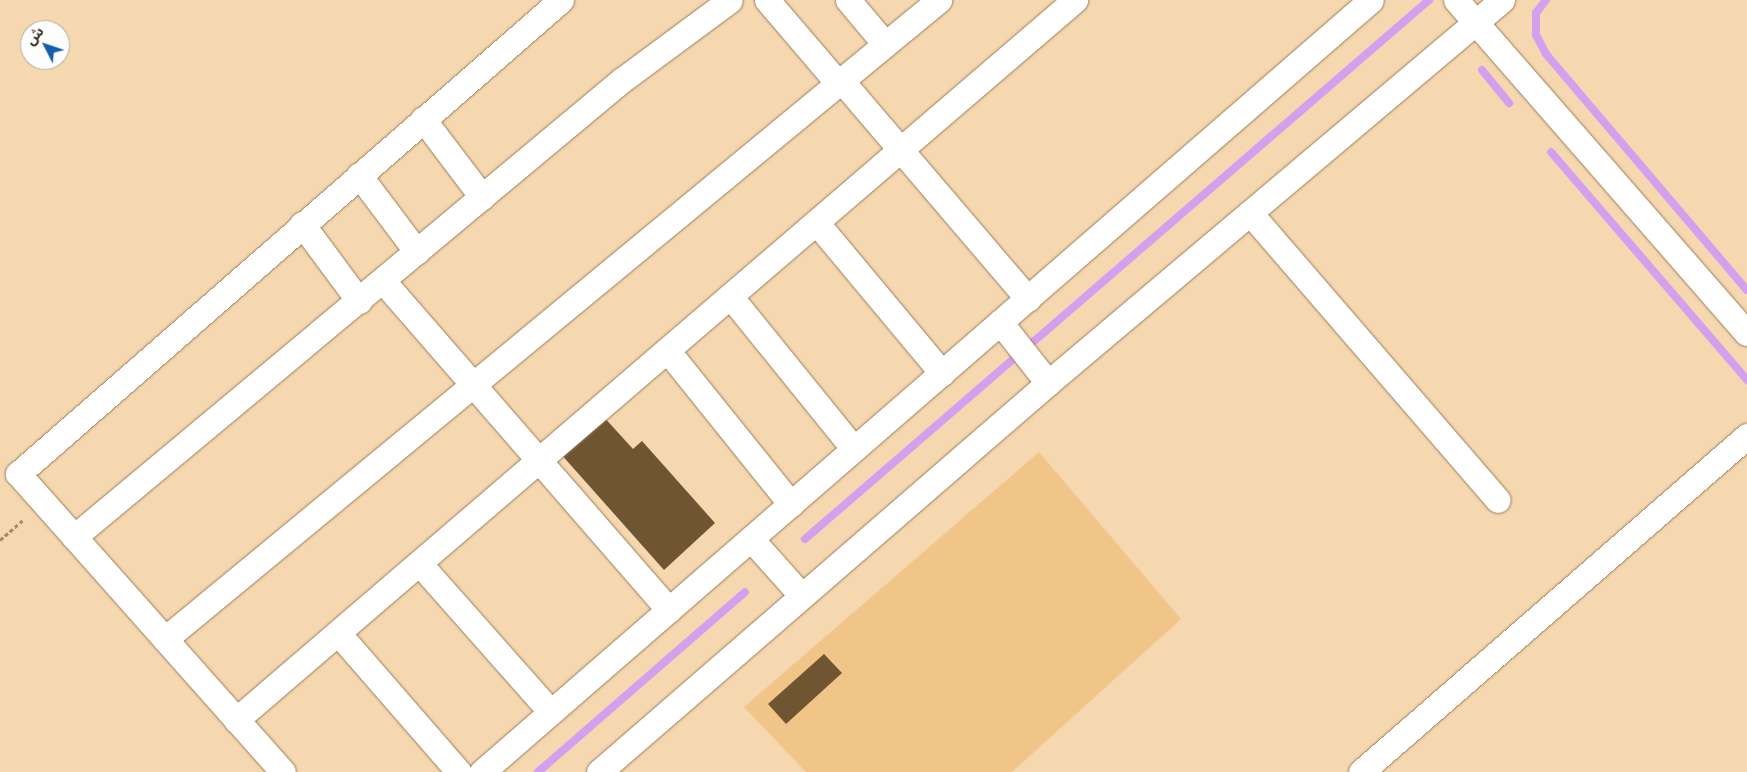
<!DOCTYPE html>
<html>
<head>
<meta charset="utf-8">
<style>
  body { margin:0 }
  #map { position:relative; width:1747px; height:772px; overflow:hidden; background:#f5d7b0; font-family:Manrope,"Noto Sans Arabic",sans-serif }
  div>[style] { position:absolute }
  .green>* { inset:0; background:#f1c588 }
  .stream>* { height:8px; margin:-4px; padding:0 4px; transform-origin:4px; border-radius:4px; background:#d59fef }
  .building>* { inset:0; background:#6f5532 }
  .path>* { height:3px; margin-top:-1.5px; transform-origin:0; background:repeating-linear-gradient(90deg,#a38d70 0 4px,transparent 0 6.5px) }
  .roads { filter:drop-shadow(0 0 1px #997e59) drop-shadow(0 0 1px #997e59) }
  .minor>* { height:25px; margin:-12.5px; padding:0 12.5px; transform-origin:12.5px; border-radius:12.5px; background:#fff }
  span { translate:-50% -50%; white-space:nowrap; text-align:center; line-height:1.15; -webkit-text-stroke:5px #fdfdfd; paint-order:stroke }
  .north { position:absolute; left:20px; top:20px; width:50px; height:50px; box-sizing:border-box; background:#fdfdfd; border:1px solid #aeaaa3; border-radius:50%; rotate:311deg; font-size:14px; font-weight:700; line-height:20px; text-align:center; color:#382d1d }
  .north::after { content:''; display:block; margin:auto; width:18px; height:22px; background:#145ead; clip-path:polygon(50% 0,100% 100%,50% 72%,0 100%) }
</style>
</head>
<body>
<div id="map">
  <div class="green">
    <div style="clip-path:polygon(1039px 452px,1181px 619px,1012px 772px,806px 772px,744px 707px)"></div>
  </div>
  <div class="stream">
    <div style="left:1546px;top:0;width:16px;rotate:128deg"></div>
    <div style="left:1536px;top:13px;width:22px;rotate:90deg"></div>
    <div style="left:1536px;top:35px;width:21px;rotate:62deg"></div>
    <div style="left:1546px;top:54px;width:310px;rotate:49.6deg"></div>
    <div style="left:1482px;top:70px;width:43px;rotate:50.7deg"></div>
    <div style="left:1551px;top:152px;width:301px;rotate:49.3deg"></div>
    <div style="left:805px;top:539px;width:825px;rotate:-40.82deg"></div>
    <div style="left:538px;top:772px;width:274px;rotate:-41deg"></div>
  </div>
  <div class="building">
    <div style="clip-path:polygon(602px 415px,633px 449px,642px 441px,715px 523px,664px 570px,560px 453px)"></div>
    <div style="clip-path:polygon(824px 654px,842px 673px,786px 724px,768px 704px)"></div>
  </div>
  <div class="path">
    <div style="left:0;top:540px;width:32px;rotate:-41deg"></div>
  </div>
  <div class="roads">
    <div class="minor">
      <div style="left:767px;top:0;width:109px;rotate:49.5deg"></div>
      <div style="left:848px;top:0;width:57px;rotate:49.9deg"></div>
      <div style="left:1456px;top:0;width:442px;rotate:48.9deg"></div>
      <div style="left:841px;top:80px;width:288px;rotate:49.5deg"></div>
      <div style="left:423px;top:119px;width:98px;rotate:52.9deg"></div>
      <div style="left:359px;top:175px;width:96px;rotate:53deg"></div>
      <div style="left:1250px;top:213px;width:379px;rotate:49.2deg"></div>
      <div style="left:816px;top:222px;width:197px;rotate:50.2deg"></div>
      <div style="left:302px;top:224px;width:96px;rotate:53.5deg"></div>
      <div style="left:383px;top:281px;width:436px;rotate:49deg"></div>
      <div style="left:730px;top:296px;width:197px;rotate:51deg"></div>
      <div style="left:1000px;top:322px;width:78px;rotate:51.8deg"></div>
      <div style="left:667px;top:350px;width:198px;rotate:51.2deg"></div>
      <div style="left:74px;top:537px;width:714px;rotate:-39.83deg"></div>
      <div style="left:622px;top:80px;width:134px;rotate:-36.5deg"></div>
      <div style="left:751px;top:539px;width:76px;rotate:48.2deg"></div>
      <div style="left:419px;top:563px;width:199px;rotate:48.5deg"></div>
      <div style="left:338px;top:633px;width:184px;rotate:49deg"></div>
      <div style="left:165px;top:639px;width:1004px;rotate:-39.54deg"></div>
      <div style="left:236px;top:720px;width:1106px;rotate:-40.64deg"></div>
      <div style="left:283px;top:772px;width:399px;rotate:-131.6deg"></div>
      <div style="left:18px;top:474px;width:721px;rotate:-41.12deg"></div>
      <div style="left:482px;top:772px;width:1177px;rotate:-40.97deg"></div>
      <div style="left:599px;top:772px;width:594px;rotate:-40.9deg"></div>
      <div style="left:1048px;top:383px;width:594px;rotate:-40.15deg"></div>
      <div style="left:1361px;top:772px;width:512px;rotate:-41.04deg"></div>
    </div>
  </div>
  <div class="north">ش</div>
</div>
</body>
</html>
